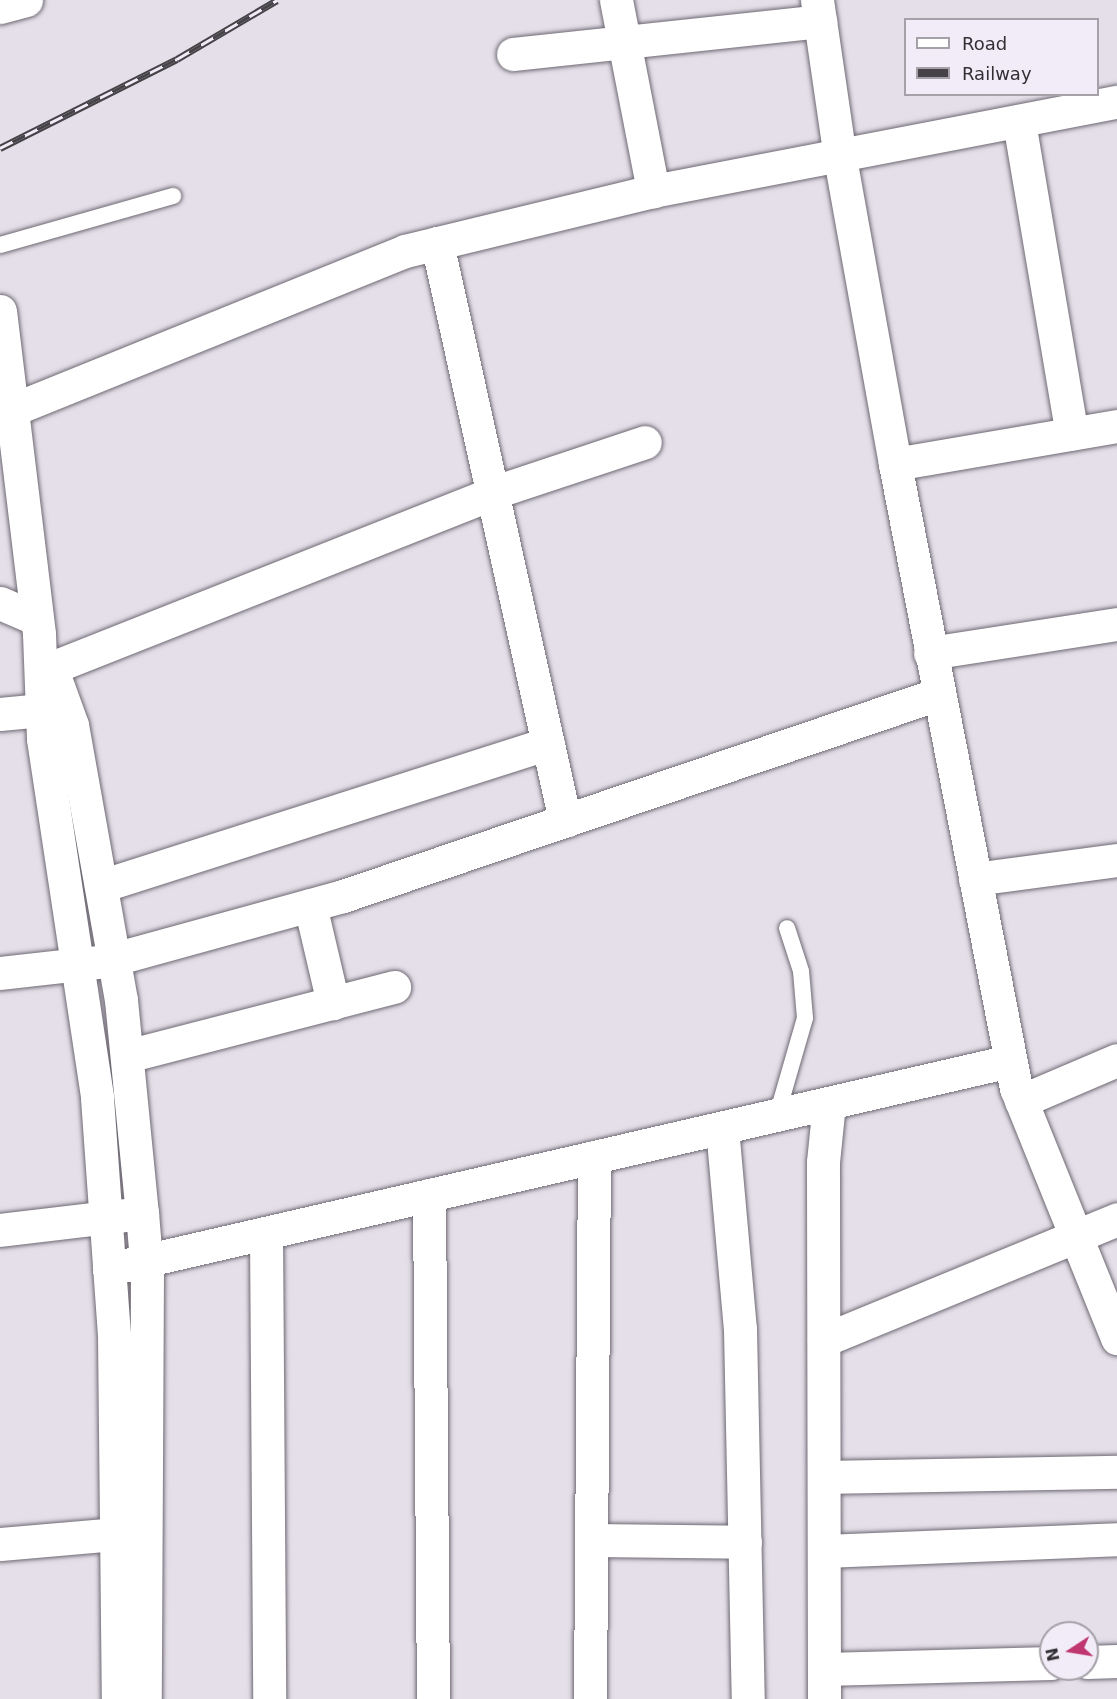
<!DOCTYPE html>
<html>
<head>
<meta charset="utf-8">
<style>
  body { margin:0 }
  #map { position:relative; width:1117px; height:1699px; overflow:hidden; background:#e4dfe9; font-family:"DejaVu Sans",sans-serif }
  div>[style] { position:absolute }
  .roads { filter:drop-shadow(0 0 2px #6e6973) drop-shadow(0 0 2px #6e6973) }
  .lane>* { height:16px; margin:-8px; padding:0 8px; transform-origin:8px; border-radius:8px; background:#fff }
  .street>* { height:33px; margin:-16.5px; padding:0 16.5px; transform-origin:16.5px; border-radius:16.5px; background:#fff }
  .secondary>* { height:33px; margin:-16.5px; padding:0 16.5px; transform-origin:16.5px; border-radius:16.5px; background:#fff }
  .rail>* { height:7px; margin-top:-3.5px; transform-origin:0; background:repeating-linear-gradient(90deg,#f1ecf7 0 14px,#454347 0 28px); box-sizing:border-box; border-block:2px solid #454347 }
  span { translate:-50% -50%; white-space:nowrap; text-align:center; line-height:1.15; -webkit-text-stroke:5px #f1ecf7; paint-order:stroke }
  .legend { position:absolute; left:904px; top:18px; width:195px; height:78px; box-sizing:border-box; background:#f1ecf7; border:2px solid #a5a1a9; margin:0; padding:8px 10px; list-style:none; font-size:18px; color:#323034 }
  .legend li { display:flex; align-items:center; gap:12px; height:30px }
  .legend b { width:30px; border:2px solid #a5a1a9 }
  .north { position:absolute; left:1039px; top:1621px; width:60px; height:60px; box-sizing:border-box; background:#f1ecf7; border:2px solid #a5a1a9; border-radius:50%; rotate:258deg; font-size:16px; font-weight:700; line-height:24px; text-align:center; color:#323034 }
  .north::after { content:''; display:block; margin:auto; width:21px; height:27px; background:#bf3671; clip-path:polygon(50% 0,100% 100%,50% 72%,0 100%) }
</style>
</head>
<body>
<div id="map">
  <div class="roads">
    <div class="lane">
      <div style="left:0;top:245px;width:180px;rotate:-15.8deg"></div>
      <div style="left:777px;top:1115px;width:101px;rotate:-73.9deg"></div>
      <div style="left:805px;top:1018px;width:47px;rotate:-94.9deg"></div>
      <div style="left:801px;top:971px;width:45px;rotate:-108deg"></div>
    </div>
    <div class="street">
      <div style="left:616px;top:0;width:195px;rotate:79deg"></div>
      <div style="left:817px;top:0;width:160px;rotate:81.7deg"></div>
      <div style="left:840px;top:158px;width:311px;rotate:79.8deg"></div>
      <div style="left:895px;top:464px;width:636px;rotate:79.03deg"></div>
      <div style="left:1016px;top:1088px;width:270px;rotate:68deg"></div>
      <div style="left:513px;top:54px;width:309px;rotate:-6.1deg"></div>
      <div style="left:1019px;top:122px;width:316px;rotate:80.4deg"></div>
      <div style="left:437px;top:243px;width:592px;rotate:77.51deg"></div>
      <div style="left:895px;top:464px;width:225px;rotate:-9.7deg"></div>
      <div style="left:0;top:603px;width:40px;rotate:23.4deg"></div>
      <div style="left:930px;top:653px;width:189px;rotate:-8.8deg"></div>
      <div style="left:51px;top:668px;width:474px;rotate:-21.6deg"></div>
      <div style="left:492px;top:493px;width:161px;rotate:-18.4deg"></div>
      <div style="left:0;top:714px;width:42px;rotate:-5.4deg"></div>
      <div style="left:975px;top:879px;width:143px;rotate:-7.6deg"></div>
      <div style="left:101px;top:886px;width:469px;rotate:-17.7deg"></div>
      <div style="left:310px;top:905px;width:101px;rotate:76.8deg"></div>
      <div style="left:114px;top:959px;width:238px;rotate:-15.4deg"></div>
      <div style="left:343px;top:896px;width:628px;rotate:-18.75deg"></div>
      <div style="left:127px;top:1056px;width:276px;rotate:-14.5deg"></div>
      <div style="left:1021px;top:1101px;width:104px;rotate:-23.1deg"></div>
      <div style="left:722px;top:1128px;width:202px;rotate:84.9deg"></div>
      <div style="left:740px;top:1329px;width:370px;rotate:88.8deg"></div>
      <div style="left:429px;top:1195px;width:504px;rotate:89.55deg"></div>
      <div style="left:0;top:1230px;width:143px;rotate:-6.8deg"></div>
      <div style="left:266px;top:1233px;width:466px;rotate:89.6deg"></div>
      <div style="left:109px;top:1269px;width:925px;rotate:-13deg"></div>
      <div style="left:824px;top:1340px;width:317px;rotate:-22.4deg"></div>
      <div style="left:824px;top:1477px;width:293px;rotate:-1deg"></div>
      <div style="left:592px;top:1540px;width:153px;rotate:0.7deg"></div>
      <div style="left:0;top:1544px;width:116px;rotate:-4.9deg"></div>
      <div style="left:824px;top:1551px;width:293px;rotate:-2.3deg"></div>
      <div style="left:1087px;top:1662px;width:30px;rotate:-2deg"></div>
      <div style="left:824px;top:1669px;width:227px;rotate:-1.5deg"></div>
      <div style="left:590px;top:1699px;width:542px;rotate:-89.58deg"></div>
      <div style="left:824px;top:1699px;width:537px;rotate:-90.11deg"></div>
      <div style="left:823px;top:1162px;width:59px;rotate:-84.2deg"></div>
    </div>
    <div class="secondary">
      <div style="left:0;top:7px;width:27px;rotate:-15deg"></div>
      <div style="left:0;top:311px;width:325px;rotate:83.1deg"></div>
      <div style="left:39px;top:634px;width:105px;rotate:87.8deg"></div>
      <div style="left:43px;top:739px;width:363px;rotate:81.4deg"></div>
      <div style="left:97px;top:1098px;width:237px;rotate:85.9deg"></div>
      <div style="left:114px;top:1334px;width:365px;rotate:89.4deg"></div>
      <div style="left:14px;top:409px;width:422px;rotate:-22deg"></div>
      <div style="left:405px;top:251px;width:255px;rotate:-13.6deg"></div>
      <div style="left:653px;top:191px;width:472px;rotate:-10.9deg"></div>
      <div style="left:50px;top:664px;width:65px;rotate:70.2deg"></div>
      <div style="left:72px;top:725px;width:279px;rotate:79.9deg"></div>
      <div style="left:121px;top:1000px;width:214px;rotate:84.4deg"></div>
      <div style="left:142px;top:1213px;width:60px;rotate:85.2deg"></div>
      <div style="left:147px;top:1273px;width:426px;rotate:90.3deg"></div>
      <div style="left:0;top:973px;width:99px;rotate:-6.4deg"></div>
    </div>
  </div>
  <div class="rail">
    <div style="left:0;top:148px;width:198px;rotate:-26.7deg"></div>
    <div style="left:177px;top:59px;width:116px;rotate:-30.5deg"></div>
  </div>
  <ul class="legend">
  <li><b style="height:8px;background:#fff"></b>Road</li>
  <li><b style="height:8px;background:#454347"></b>Railway</li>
  </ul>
  <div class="north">N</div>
</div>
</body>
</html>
